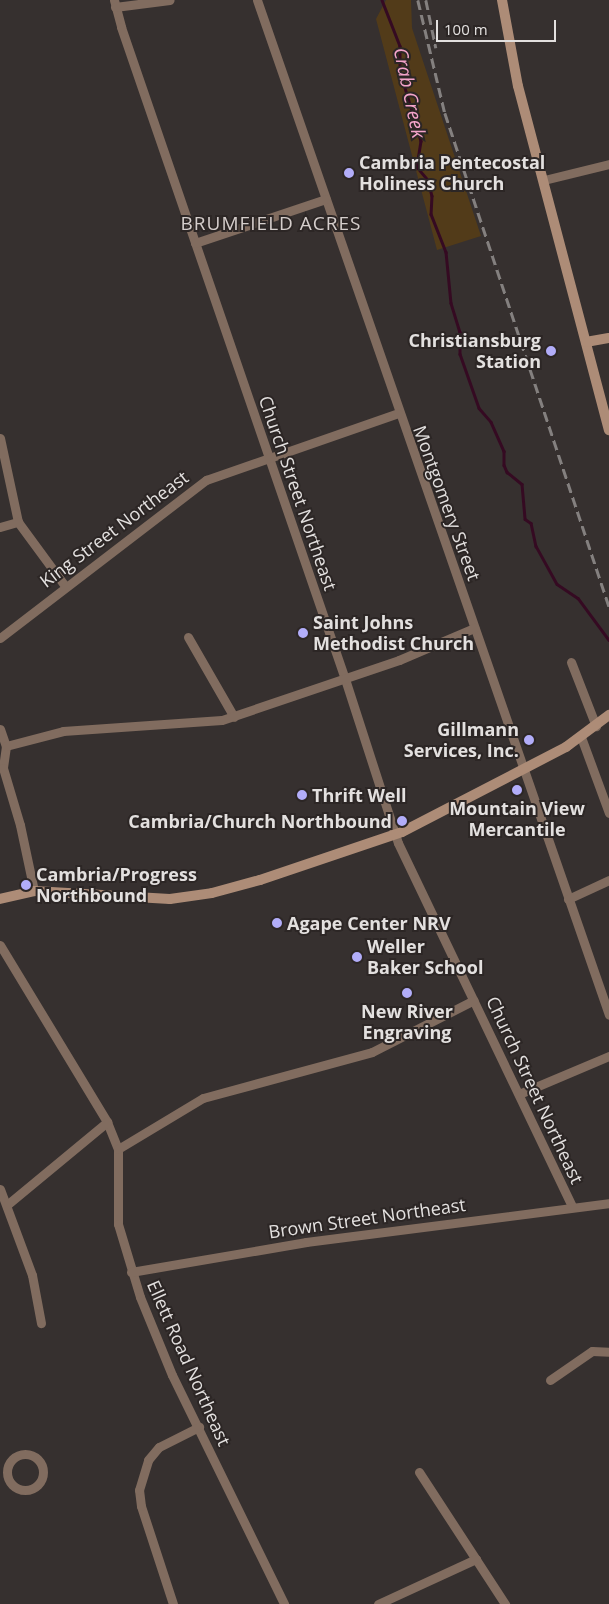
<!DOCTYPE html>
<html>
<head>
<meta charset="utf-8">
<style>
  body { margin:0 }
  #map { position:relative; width:609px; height:1604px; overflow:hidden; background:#36302f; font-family:"Open Sans",sans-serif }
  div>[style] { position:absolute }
  .green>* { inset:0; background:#523b19 }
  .stream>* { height:2.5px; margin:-1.25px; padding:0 1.25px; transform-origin:1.25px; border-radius:1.25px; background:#350a22 }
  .street>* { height:9px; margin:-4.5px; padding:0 4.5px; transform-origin:4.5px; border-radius:4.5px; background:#816c5f }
  .street>.ring { margin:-4.5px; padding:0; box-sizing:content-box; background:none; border:9px solid #816c5f; border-radius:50% }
  .secondary>* { height:10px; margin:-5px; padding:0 5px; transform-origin:5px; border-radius:5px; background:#ad8c77 }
  .rail>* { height:2.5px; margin-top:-1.25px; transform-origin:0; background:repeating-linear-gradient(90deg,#84807f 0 10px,transparent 0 15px) }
  .dots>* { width:14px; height:14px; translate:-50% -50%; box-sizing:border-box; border:2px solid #2c2625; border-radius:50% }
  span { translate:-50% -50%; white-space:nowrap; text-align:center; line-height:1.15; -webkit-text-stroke:4px #2c2625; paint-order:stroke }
  .poi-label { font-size:18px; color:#e3e0df; font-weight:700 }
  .left { translate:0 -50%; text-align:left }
  .right { translate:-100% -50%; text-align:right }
  .street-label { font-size:18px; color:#e3e0df }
  .water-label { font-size:19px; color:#f4a4ca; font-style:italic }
  .neighbourhood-label { font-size:19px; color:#d5cecc; letter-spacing:1px }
  .scale { position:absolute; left:436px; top:20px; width:120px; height:22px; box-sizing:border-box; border:2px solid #e3e0df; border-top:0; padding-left:6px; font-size:15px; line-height:18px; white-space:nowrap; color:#e3e0df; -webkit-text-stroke:4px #2c2625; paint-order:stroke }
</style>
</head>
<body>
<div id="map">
  <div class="green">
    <div style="clip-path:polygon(386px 0,411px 0,412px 28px,481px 236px,437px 250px,376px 19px)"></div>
  </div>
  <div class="stream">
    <div style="left:382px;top:0;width:49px;rotate:68.6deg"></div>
    <div style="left:400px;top:46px;width:25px;rotate:90deg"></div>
    <div style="left:400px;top:71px;width:73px;rotate:73.3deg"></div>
    <div style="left:421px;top:141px;width:26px;rotate:99deg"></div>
    <div style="left:417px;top:167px;width:17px;rotate:50deg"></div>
    <div style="left:428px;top:180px;width:16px;rotate:76deg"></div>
    <div style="left:432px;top:196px;width:18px;rotate:93deg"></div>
    <div style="left:431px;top:214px;width:41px;rotate:68.5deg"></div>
    <div style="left:446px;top:252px;width:51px;rotate:84.4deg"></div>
    <div style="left:451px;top:303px;width:30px;rotate:73deg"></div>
    <div style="left:460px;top:332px;width:22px;rotate:90deg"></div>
    <div style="left:460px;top:354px;width:57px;rotate:70.6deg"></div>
    <div style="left:479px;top:408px;width:18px;rotate:49deg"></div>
    <div style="left:491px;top:422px;width:32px;rotate:66deg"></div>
    <div style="left:504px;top:451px;width:14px;rotate:90deg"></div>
    <div style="left:504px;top:465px;width:8px;rotate:67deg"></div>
    <div style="left:507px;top:472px;width:19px;rotate:39deg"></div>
    <div style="left:522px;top:484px;width:35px;rotate:85deg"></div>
    <div style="left:525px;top:519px;width:7px;rotate:34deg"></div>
    <div style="left:531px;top:523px;width:24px;rotate:78deg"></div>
    <div style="left:536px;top:546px;width:43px;rotate:61.1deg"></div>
    <div style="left:557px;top:584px;width:25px;rotate:34deg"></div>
    <div style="left:578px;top:598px;width:52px;rotate:53.6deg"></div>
  </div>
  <div class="street">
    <div style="left:114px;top:0;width:28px;rotate:75deg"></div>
    <div style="left:121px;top:27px;width:689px;rotate:71.04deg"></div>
    <div style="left:345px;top:679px;width:172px;rotate:72.1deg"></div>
    <div style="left:398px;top:843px;width:403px;rotate:64.4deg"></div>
    <div style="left:257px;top:0;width:1074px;rotate:70.87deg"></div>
    <div style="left:115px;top:7px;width:55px;rotate:-7.3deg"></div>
    <div style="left:544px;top:180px;width:67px;rotate:-13.8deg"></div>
    <div style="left:195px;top:243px;width:138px;rotate:-18.6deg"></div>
    <div style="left:0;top:438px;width:86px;rotate:77.9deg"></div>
    <div style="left:18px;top:522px;width:79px;rotate:53.7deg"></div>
    <div style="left:0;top:527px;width:19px;rotate:-16deg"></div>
    <div style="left:188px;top:637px;width:92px;rotate:60.1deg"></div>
    <div style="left:0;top:638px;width:260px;rotate:-37.5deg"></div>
    <div style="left:206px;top:480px;width:203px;rotate:-19.2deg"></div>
    <div style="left:571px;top:662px;width:69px;rotate:68.7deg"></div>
    <div style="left:0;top:729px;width:18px;rotate:71deg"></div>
    <div style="left:6px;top:746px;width:22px;rotate:98deg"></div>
    <div style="left:3px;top:768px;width:59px;rotate:73.4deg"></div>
    <div style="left:20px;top:825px;width:67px;rotate:78deg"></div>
    <div style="left:581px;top:737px;width:81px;rotate:69.8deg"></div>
    <div style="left:6px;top:746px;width:59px;rotate:-14.7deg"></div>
    <div style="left:63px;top:731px;width:159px;rotate:-4deg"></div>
    <div style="left:222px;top:720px;width:187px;rotate:-18.7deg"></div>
    <div style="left:399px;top:660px;width:82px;rotate:-23.1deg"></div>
    <div style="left:568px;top:899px;width:45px;rotate:-24.9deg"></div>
    <div style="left:0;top:945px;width:207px;rotate:58.8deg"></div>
    <div style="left:107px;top:1122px;width:29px;rotate:68deg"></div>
    <div style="left:118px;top:1149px;width:75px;rotate:90deg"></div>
    <div style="left:118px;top:1224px;width:76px;rotate:73.2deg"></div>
    <div style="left:140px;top:1297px;width:84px;rotate:67.7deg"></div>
    <div style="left:172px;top:1375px;width:255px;rotate:63.9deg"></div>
    <div style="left:519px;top:1094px;width:98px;rotate:-22.9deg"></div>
    <div style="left:118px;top:1149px;width:99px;rotate:-31deg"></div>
    <div style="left:203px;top:1098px;width:175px;rotate:-15.2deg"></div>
    <div style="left:372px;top:1052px;width:114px;rotate:-27deg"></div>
    <div style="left:0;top:1189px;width:92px;rotate:69.6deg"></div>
    <div style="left:32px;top:1275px;width:49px;rotate:79.4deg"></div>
    <div style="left:8px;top:1204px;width:129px;rotate:-39.6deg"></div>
    <div style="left:131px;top:1272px;width:178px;rotate:-9.7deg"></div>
    <div style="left:306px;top:1242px;width:305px;rotate:-7.3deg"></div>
    <div style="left:550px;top:1380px;width:51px;rotate:-34.6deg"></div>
    <div style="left:592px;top:1351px;width:17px;rotate:3deg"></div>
    <div class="ring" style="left:7px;top:1454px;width:27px;height:27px"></div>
    <div style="left:419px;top:1472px;width:158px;rotate:56.9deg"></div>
    <div style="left:173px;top:1604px;width:103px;rotate:-108.1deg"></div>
    <div style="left:141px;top:1506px;width:16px;rotate:-97deg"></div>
    <div style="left:139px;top:1490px;width:31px;rotate:-73deg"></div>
    <div style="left:148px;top:1460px;width:17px;rotate:-50deg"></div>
    <div style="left:159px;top:1447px;width:45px;rotate:-26.6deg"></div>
    <div style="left:378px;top:1604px;width:108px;rotate:-24.7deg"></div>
  </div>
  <div class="secondary">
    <div style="left:502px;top:0;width:87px;rotate:79.5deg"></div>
    <div style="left:518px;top:86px;width:356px;rotate:75.2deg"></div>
    <div style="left:586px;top:342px;width:23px;rotate:-10deg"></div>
    <div style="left:0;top:899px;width:35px;rotate:-13deg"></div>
    <div style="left:34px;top:891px;width:136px;rotate:3.4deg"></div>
    <div style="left:170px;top:899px;width:42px;rotate:-8.1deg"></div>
    <div style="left:212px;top:893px;width:50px;rotate:-15.2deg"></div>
    <div style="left:260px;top:880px;width:150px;rotate:-18.7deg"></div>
    <div style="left:402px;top:832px;width:185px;rotate:-27.4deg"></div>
    <div style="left:566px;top:747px;width:54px;rotate:-36.7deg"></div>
  </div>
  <div class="rail">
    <div style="left:418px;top:0;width:116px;rotate:76.6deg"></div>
    <div style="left:445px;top:113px;width:520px;rotate:71.6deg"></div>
    <div style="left:426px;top:0;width:49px;rotate:78.2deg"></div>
  </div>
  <div class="dots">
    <div style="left:349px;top:173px;background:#b2adf9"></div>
    <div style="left:551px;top:351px;background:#b2adf9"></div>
    <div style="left:303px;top:633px;background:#b2adf9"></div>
    <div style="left:529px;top:740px;background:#b2adf9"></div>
    <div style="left:517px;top:790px;background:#b2adf9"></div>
    <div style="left:302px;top:795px;background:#b2adf9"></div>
    <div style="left:402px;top:821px;background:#b2adf9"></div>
    <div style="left:26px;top:885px;background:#b2adf9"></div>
    <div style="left:277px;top:923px;background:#b2adf9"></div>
    <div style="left:357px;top:957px;background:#b2adf9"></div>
    <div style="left:407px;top:993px;background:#b2adf9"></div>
  </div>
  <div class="poi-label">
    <span class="left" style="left:359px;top:173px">Cambria Pentecostal<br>Holiness Church</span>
    <span class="right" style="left:541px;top:351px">Christiansburg<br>Station</span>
    <span class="left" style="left:313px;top:633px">Saint Johns<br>Methodist Church</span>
    <span class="right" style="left:519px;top:740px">Gillmann<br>Services, Inc.</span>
    <span class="left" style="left:312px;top:795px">Thrift Well</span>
    <span style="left:517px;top:819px">Mountain View<br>Mercantile</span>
    <span class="right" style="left:392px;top:821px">Cambria/Church Northbound</span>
    <span class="left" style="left:36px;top:885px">Cambria/Progress<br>Northbound</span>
    <span class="left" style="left:287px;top:923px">Agape Center NRV</span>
    <span class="left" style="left:367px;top:957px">Weller<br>Baker School</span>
    <span style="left:407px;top:1022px">New River<br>Engraving</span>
  </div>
  <div class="street-label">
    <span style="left:298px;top:493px;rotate:71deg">Church Street Northeast</span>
    <span style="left:447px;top:503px;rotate:70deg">Montgomery Street</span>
    <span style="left:114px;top:529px;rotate:-37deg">King Street Northeast</span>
    <span style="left:535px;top:1090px;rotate:65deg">Church Street Northeast</span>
    <span style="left:367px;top:1218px;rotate:-8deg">Brown Street Northeast</span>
    <span style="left:189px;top:1363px;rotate:66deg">Ellett Road Northeast</span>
  </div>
  <div class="water-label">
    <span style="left:409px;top:93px;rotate:78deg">Crab Creek</span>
  </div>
  <div class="neighbourhood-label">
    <span style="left:271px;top:224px">BRUMFIELD ACRES</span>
  </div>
  <div class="scale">100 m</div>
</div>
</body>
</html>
